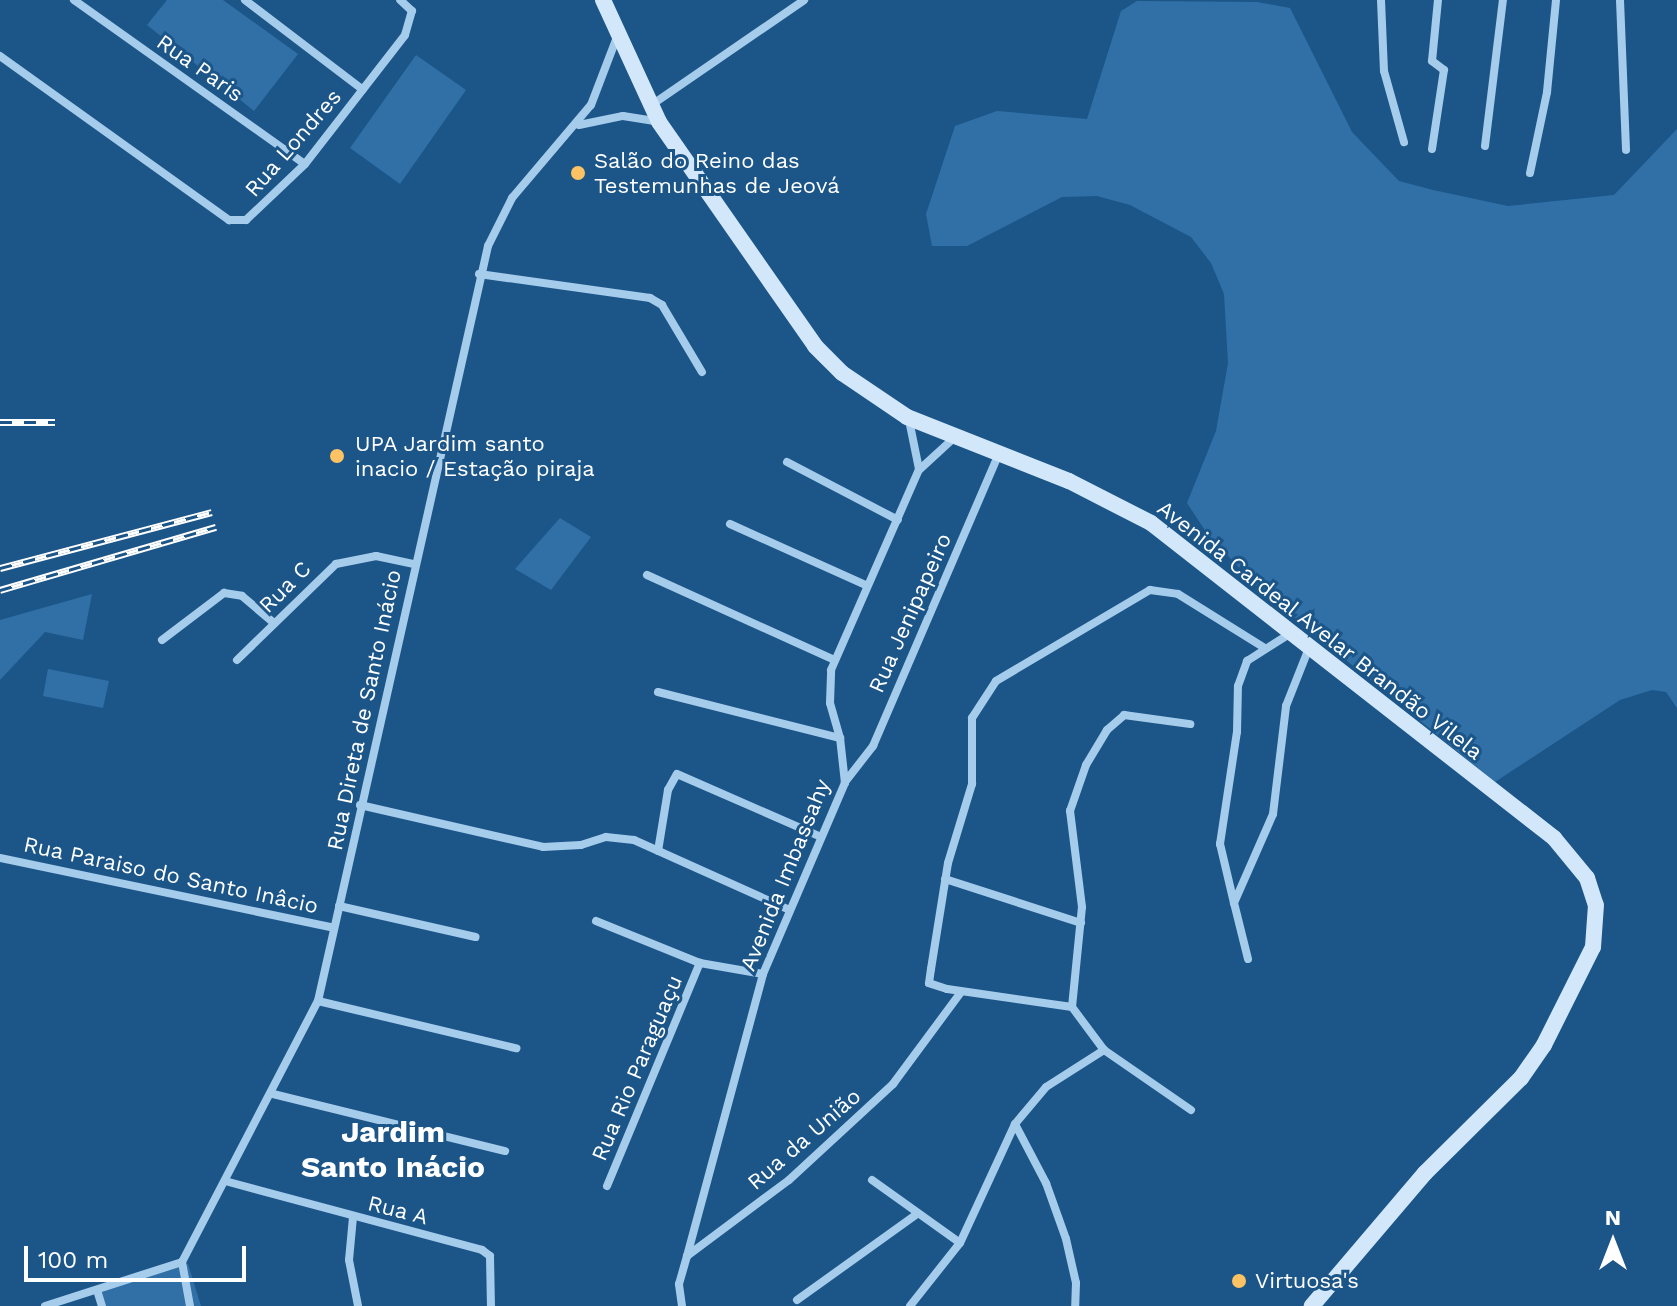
<!DOCTYPE html>
<html>
<head>
<meta charset="utf-8">
<style>
  body { margin:0 }
  #map { position:relative; width:1677px; height:1306px; overflow:hidden; background:#1c5689; font-family:"Work Sans",sans-serif }
  div>[style] { position:absolute }
  .green>* { inset:0; background:#3070a6 }
  .minor>* { height:8px; margin:-4px; padding:0 4px; transform-origin:4px; border-radius:4px; background:#a6ccec }
  .secondary>* { height:16px; margin:-8px; padding:0 8px; transform-origin:8px; border-radius:8px; background:#d2e7f9 }
  .rail>* { height:7px; margin-top:-3.5px; transform-origin:0; background:repeating-linear-gradient(90deg,#1c5689 0 12px,#fff 0 24px); box-sizing:border-box; border-block:2px solid #fff }
  .dots>* { width:22px; height:22px; translate:-50% -50%; box-sizing:border-box; border:4px solid #1c5689; border-radius:50% }
  span { translate:-50% -50%; white-space:nowrap; text-align:center; line-height:1.15; -webkit-text-stroke:6px #1c5689; paint-order:stroke }
  .street-label { font-size:22px; color:#fff }
  .poi-label { font-size:22px; color:#fff }
  .left { translate:0 -50%; text-align:left }
  .district-label { font-size:30px; color:#fff; font-weight:700 }
  .north { position:absolute; left:1573px; top:1202px; width:80px; height:80px; -webkit-text-stroke:6px #1c5689; paint-order:stroke; rotate:0deg; font-size:22px; font-weight:700; line-height:32px; text-align:center; color:#fff }
  .north::after { content:''; display:block; margin:auto; width:28px; height:36px; background:#fff; clip-path:polygon(50% 0,100% 100%,50% 72%,0 100%) }
  .scale { position:absolute; left:24px; top:1246px; width:222px; height:36px; box-sizing:border-box; border:4px solid #fff; border-top:0; padding-left:10px; font-size:24px; line-height:28px; white-space:nowrap; color:#fff; -webkit-text-stroke:6px #1c5689; paint-order:stroke }
</style>
</head>
<body>
<div id="map">
  <div class="green">
    <div style="clip-path:polygon(167px 0,223px 0,298px 54px,254px 111px,147px 25px)"></div>
    <div style="clip-path:polygon(1137px 1px,1257px 2px,1290px 8px,1352px 132px,1399px 181px,1433px 190px,1508px 206px,1614px 195px,1677px 129px,1677px 708px,1666px 692px,1652px 690px,1620px 700px,1495px 782px,1257px 587px,1206px 532px,1187px 503px,1216px 431px,1228px 363px,1224px 294px,1211px 263px,1191px 237px,1130px 205px,1097px 196px,1062px 197px,967px 246px,932px 246px,926px 214px,955px 126px,997px 111px,1087px 119px,1121px 11px)"></div>
    <div style="clip-path:polygon(416px 55px,466px 90px,400px 184px,350px 148px)"></div>
    <div style="clip-path:polygon(560px 518px,591px 537px,551px 590px,515px 569px)"></div>
    <div style="clip-path:polygon(92px 594px,83px 640px,45px 632px,0 680px,0 620px)"></div>
    <div style="clip-path:polygon(48px 669px,109px 681px,103px 708px,43px 696px)"></div>
    <div style="clip-path:polygon(188px 1264px,201px 1306px,104px 1306px,100px 1287px)"></div>
  </div>
  <div class="minor">
    <div style="left:74px;top:0;width:283px;rotate:35.4deg"></div>
    <div style="left:245px;top:0;width:148px;rotate:37.3deg"></div>
    <div style="left:1381px;top:0;width:71px;rotate:87.6deg"></div>
    <div style="left:1384px;top:71px;width:74px;rotate:74.3deg"></div>
    <div style="left:1620px;top:0;width:150px;rotate:87.7deg"></div>
    <div style="left:0;top:56px;width:282px;rotate:35.6deg"></div>
    <div style="left:229px;top:220px;width:17px"></div>
    <div style="left:246px;top:220px;width:81px;rotate:-43.5deg"></div>
    <div style="left:305px;top:164px;width:163px;rotate:-52.2deg"></div>
    <div style="left:405px;top:35px;width:25px;rotate:-74deg"></div>
    <div style="left:412px;top:11px;width:16px;rotate:-137deg"></div>
    <div style="left:650px;top:106px;width:187px;rotate:-34.5deg"></div>
    <div style="left:579px;top:125px;width:45px;rotate:-11.6deg"></div>
    <div style="left:623px;top:116px;width:32px;rotate:9deg"></div>
    <div style="left:1485px;top:146px;width:147px;rotate:-83deg"></div>
    <div style="left:1432px;top:149px;width:80px;rotate:-81.4deg"></div>
    <div style="left:1444px;top:70px;width:15px;rotate:-143deg"></div>
    <div style="left:1432px;top:61px;width:61px;rotate:-84.4deg"></div>
    <div style="left:1530px;top:173px;width:83px;rotate:-78.1deg"></div>
    <div style="left:1547px;top:92px;width:92px;rotate:-84.4deg"></div>
    <div style="left:479px;top:274px;width:173px;rotate:8deg"></div>
    <div style="left:650px;top:298px;width:14px;rotate:30deg"></div>
    <div style="left:662px;top:305px;width:78px;rotate:59.2deg"></div>
    <div style="left:909px;top:420px;width:50px;rotate:78.5deg"></div>
    <div style="left:787px;top:462px;width:125px;rotate:27.6deg"></div>
    <div style="left:730px;top:524px;width:149px;rotate:24.2deg"></div>
    <div style="left:647px;top:575px;width:205px;rotate:24.4deg"></div>
    <div style="left:162px;top:640px;width:78px;rotate:-37.2deg"></div>
    <div style="left:224px;top:593px;width:18px;rotate:9deg"></div>
    <div style="left:242px;top:596px;width:42px;rotate:40.2deg"></div>
    <div style="left:237px;top:660px;width:138px;rotate:-44.1deg"></div>
    <div style="left:336px;top:564px;width:41px;rotate:-11.3deg"></div>
    <div style="left:376px;top:556px;width:39px;rotate:12deg"></div>
    <div style="left:658px;top:692px;width:188px;rotate:14.2deg"></div>
    <div style="left:845px;top:782px;width:46px;rotate:-52.1deg"></div>
    <div style="left:873px;top:746px;width:319px;rotate:-66.7deg"></div>
    <div style="left:360px;top:805px;width:188px;rotate:12.9deg"></div>
    <div style="left:543px;top:847px;width:38px;rotate:-3deg"></div>
    <div style="left:581px;top:845px;width:26px;rotate:-18deg"></div>
    <div style="left:606px;top:837px;width:28px;rotate:6deg"></div>
    <div style="left:634px;top:840px;width:171px;rotate:24.2deg"></div>
    <div style="left:658px;top:851px;width:62px;rotate:-80.7deg"></div>
    <div style="left:668px;top:790px;width:18px;rotate:-61deg"></div>
    <div style="left:677px;top:774px;width:157px;rotate:23.6deg"></div>
    <div style="left:0;top:858px;width:341px;rotate:11.8deg"></div>
    <div style="left:945px;top:879px;width:143px;rotate:17.9deg"></div>
    <div style="left:1234px;top:903px;width:61px;rotate:-103.3deg"></div>
    <div style="left:1220px;top:844px;width:113px;rotate:-81.4deg"></div>
    <div style="left:1237px;top:732px;width:46px;rotate:-88.8deg"></div>
    <div style="left:1238px;top:686px;width:27px;rotate:-70deg"></div>
    <div style="left:1247px;top:661px;width:52px;rotate:-32.5deg"></div>
    <div style="left:339px;top:906px;width:140px;rotate:12.8deg"></div>
    <div style="left:596px;top:921px;width:112px;rotate:22deg"></div>
    <div style="left:700px;top:963px;width:64px;rotate:9.9deg"></div>
    <div style="left:1248px;top:959px;width:58px;rotate:-104deg"></div>
    <div style="left:1234px;top:903px;width:97px;rotate:-66.3deg"></div>
    <div style="left:1273px;top:814px;width:109px;rotate:-83.1deg"></div>
    <div style="left:1286px;top:706px;width:62px;rotate:-68.4deg"></div>
    <div style="left:318px;top:1001px;width:204px;rotate:13.4deg"></div>
    <div style="left:1072px;top:1007px;width:100px;rotate:-84.3deg"></div>
    <div style="left:1082px;top:907px;width:97px;rotate:-97.1deg"></div>
    <div style="left:1070px;top:811px;width:49px;rotate:-70.8deg"></div>
    <div style="left:1086px;top:765px;width:41px;rotate:-59deg"></div>
    <div style="left:1107px;top:730px;width:23px;rotate:-41deg"></div>
    <div style="left:1124px;top:715px;width:67px;rotate:7.8deg"></div>
    <div style="left:273px;top:1094px;width:239px;rotate:13.8deg"></div>
    <div style="left:1191px;top:1110px;width:106px;rotate:-145.4deg"></div>
    <div style="left:1104px;top:1050px;width:54px;rotate:-126.7deg"></div>
    <div style="left:1072px;top:1007px;width:126px;rotate:-171.8deg"></div>
    <div style="left:947px;top:989px;width:19px;rotate:-162deg"></div>
    <div style="left:929px;top:983px;width:14px;rotate:-82deg"></div>
    <div style="left:931px;top:969px;width:107px;rotate:-80.9deg"></div>
    <div style="left:948px;top:863px;width:83px;rotate:-73.1deg"></div>
    <div style="left:972px;top:784px;width:66px;rotate:-90deg"></div>
    <div style="left:972px;top:718px;width:44px;rotate:-57deg"></div>
    <div style="left:996px;top:681px;width:179px;rotate:-30.6deg"></div>
    <div style="left:1150px;top:590px;width:28px;rotate:8deg"></div>
    <div style="left:1178px;top:594px;width:100px;rotate:31.9deg"></div>
    <div style="left:1015px;top:1124px;width:67px;rotate:62.3deg"></div>
    <div style="left:1046px;top:1183px;width:59px;rotate:70.3deg"></div>
    <div style="left:1066px;top:1239px;width:45px;rotate:77.2deg"></div>
    <div style="left:1076px;top:1283px;width:23px;rotate:92deg"></div>
    <div style="left:872px;top:1180px;width:108px;rotate:35.6deg"></div>
    <div style="left:225px;top:1181px;width:266px;rotate:15deg"></div>
    <div style="left:482px;top:1250px;width:10px;rotate:37deg"></div>
    <div style="left:490px;top:1256px;width:50px;rotate:88.9deg"></div>
    <div style="left:607px;top:1186px;width:242px;rotate:-67.4deg"></div>
    <div style="left:353px;top:1217px;width:43px;rotate:95.3deg"></div>
    <div style="left:349px;top:1260px;width:47px;rotate:78.9deg"></div>
    <div style="left:687px;top:1256px;width:292px;rotate:-74.9deg"></div>
    <div style="left:763px;top:974px;width:208px;rotate:-66.8deg"></div>
    <div style="left:845px;top:783px;width:45px;rotate:-96.3deg"></div>
    <div style="left:840px;top:738px;width:36px;rotate:-106deg"></div>
    <div style="left:830px;top:703px;width:33px;rotate:-88deg"></div>
    <div style="left:831px;top:670px;width:219px;rotate:-66.3deg"></div>
    <div style="left:919px;top:470px;width:49px;rotate:-42.5deg"></div>
    <div style="left:97px;top:1290px;width:17px;rotate:73deg"></div>
    <div style="left:797px;top:1300px;width:148px;rotate:-35.6deg"></div>
    <div style="left:45px;top:1306px;width:144px;rotate:-17.8deg"></div>
    <div style="left:190px;top:1306px;width:45px;rotate:-100.3deg"></div>
    <div style="left:182px;top:1262px;width:294px;rotate:-62.5deg"></div>
    <div style="left:318px;top:1001px;width:774px;rotate:-77.31deg"></div>
    <div style="left:488px;top:246px;width:54px;rotate:-63.4deg"></div>
    <div style="left:512px;top:198px;width:122px;rotate:-49.7deg"></div>
    <div style="left:591px;top:105px;width:73px;rotate:-69.1deg"></div>
    <div style="left:682px;top:1306px;width:22px;rotate:-98deg"></div>
    <div style="left:679px;top:1284px;width:29px;rotate:-74deg"></div>
    <div style="left:687px;top:1256px;width:127px;rotate:-36.7deg"></div>
    <div style="left:789px;top:1180px;width:142px;rotate:-42.7deg"></div>
    <div style="left:893px;top:1084px;width:114px;rotate:-53.5deg"></div>
    <div style="left:910px;top:1306px;width:80px;rotate:-51.6deg"></div>
    <div style="left:960px;top:1243px;width:131px;rotate:-65.2deg"></div>
    <div style="left:1015px;top:1124px;width:48px;rotate:-50deg"></div>
    <div style="left:1046px;top:1087px;width:69px;rotate:-32.5deg"></div>
  </div>
  <div class="secondary">
    <div style="left:603px;top:0;width:134px;rotate:65.3deg"></div>
    <div style="left:659px;top:122px;width:273px;rotate:55.1deg"></div>
    <div style="left:815px;top:346px;width:38px;rotate:45deg"></div>
    <div style="left:842px;top:373px;width:78px;rotate:34.1deg"></div>
    <div style="left:907px;top:417px;width:174px;rotate:21.6deg"></div>
    <div style="left:1069px;top:481px;width:92px;rotate:27.1deg"></div>
    <div style="left:1151px;top:523px;width:512px;rotate:38.01deg"></div>
    <div style="left:1554px;top:838px;width:52px;rotate:50.5deg"></div>
    <div style="left:1587px;top:878px;width:28px;rotate:72deg"></div>
    <div style="left:1596px;top:905px;width:42px;rotate:94.1deg"></div>
    <div style="left:1593px;top:947px;width:110px;rotate:116.6deg"></div>
    <div style="left:1544px;top:1045px;width:40px;rotate:124.9deg"></div>
    <div style="left:1521px;top:1078px;width:135px;rotate:135.3deg"></div>
    <div style="left:1425px;top:1173px;width:175px;rotate:130.4deg"></div>
  </div>
  <div class="rail">
    <div style="left:0;top:422px;width:55px"></div>
    <div style="left:0;top:568px;width:219px;rotate:-14.8deg"></div>
    <div style="left:0;top:590px;width:225px;rotate:-16.3deg"></div>
  </div>
  <div class="dots">
    <div style="left:578px;top:173px;background:#fcc264"></div>
    <div style="left:337px;top:456px;background:#fcc264"></div>
    <div style="left:1239px;top:1281px;background:#fcc264"></div>
  </div>
  <div class="street-label">
    <span style="left:200px;top:68px;rotate:35deg">Rua Paris</span>
    <span style="left:293px;top:143px;rotate:-49deg">Rua Londres</span>
    <span style="left:285px;top:587px;rotate:-45deg">Rua C</span>
    <span style="left:910px;top:613px;rotate:-66deg">Rua Jenipapeiro</span>
    <span style="left:1320px;top:630px;rotate:38deg">Avenida Cardeal Avelar Brandão Vilela</span>
    <span style="left:364px;top:710px;rotate:-78deg">Rua Direta de Santo Inácio</span>
    <span style="left:171px;top:875px;rotate:12deg">Rua Paraiso do Santo Inâcio</span>
    <span style="left:785px;top:875px;rotate:-68deg">Avenida Imbassahy</span>
    <span style="left:637px;top:1068px;rotate:-67deg">Rua Rio Paraguaçu</span>
    <span style="left:804px;top:1139px;rotate:-41deg">Rua da União</span>
    <span style="left:398px;top:1210px;rotate:14deg">Rua A</span>
  </div>
  <div class="poi-label">
    <span class="left" style="left:594px;top:173px">Salão do Reino das<br>Testemunhas de Jeová</span>
    <span class="left" style="left:355px;top:456px">UPA Jardim santo<br>inacio / Estação piraja</span>
    <span class="left" style="left:1255px;top:1281px">Virtuosa's</span>
  </div>
  <div class="district-label">
    <span style="left:393px;top:1149px">Jardim<br>Santo Inácio</span>
  </div>
  <div class="north">N</div>
  <div class="scale">100 m</div>
</div>
</body>
</html>
